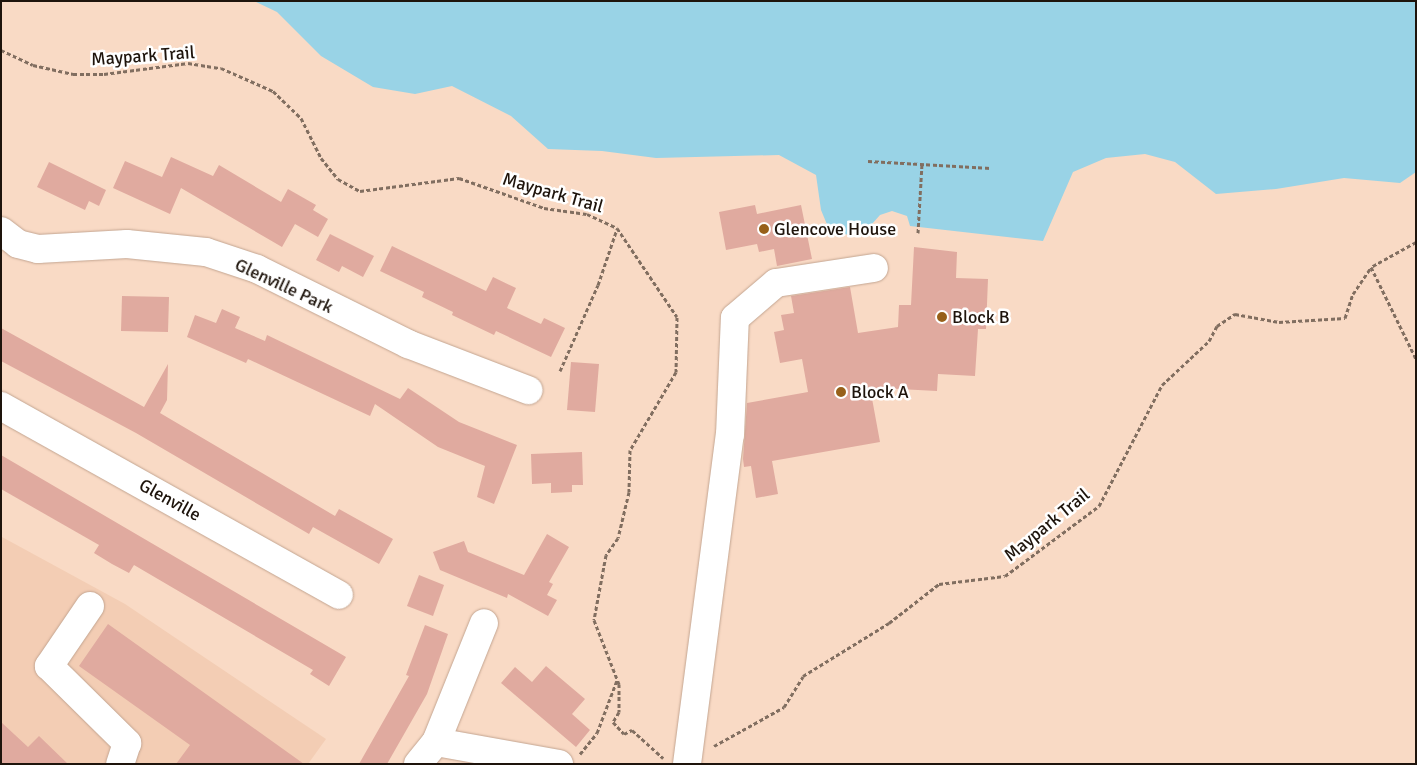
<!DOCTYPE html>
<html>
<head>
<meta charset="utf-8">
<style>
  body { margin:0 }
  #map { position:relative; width:1417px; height:765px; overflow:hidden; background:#f9dac5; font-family:Signika,sans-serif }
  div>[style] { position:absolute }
  .built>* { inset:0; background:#f3cdb4 }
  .water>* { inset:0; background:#99d3e6 }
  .building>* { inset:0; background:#e0aa9f }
  .path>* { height:3px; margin-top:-1.5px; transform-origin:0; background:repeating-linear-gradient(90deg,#816e60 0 4px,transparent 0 6.5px) }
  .roads { filter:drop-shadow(0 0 1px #c3a591) drop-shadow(0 0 1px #c3a591) }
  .minor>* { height:28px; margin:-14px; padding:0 14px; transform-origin:14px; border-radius:14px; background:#fff }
  .dots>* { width:14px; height:14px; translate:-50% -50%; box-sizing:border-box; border:2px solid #fff; border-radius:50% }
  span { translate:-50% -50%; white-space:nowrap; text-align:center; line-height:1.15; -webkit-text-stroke:5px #fff; paint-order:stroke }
  .street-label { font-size:18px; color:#1e140c }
  .poi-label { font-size:18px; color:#1e140c }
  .left { translate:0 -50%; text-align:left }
  .frame { position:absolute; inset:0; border:2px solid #1e140c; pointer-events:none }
</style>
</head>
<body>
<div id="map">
  <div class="built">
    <div style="clip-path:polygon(2px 537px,125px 604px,326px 739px,308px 764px,1px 764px)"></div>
  </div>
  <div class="water">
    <div style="clip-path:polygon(254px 1px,1416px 1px,1416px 172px,1400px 183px,1344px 178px,1276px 189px,1216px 194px,1175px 162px,1145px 154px,1106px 158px,1073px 172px,1043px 241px,910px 226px,907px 216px,892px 211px,880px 215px,872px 224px,870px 235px,831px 234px,821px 210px,816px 175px,779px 155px,656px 158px,602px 151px,548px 149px,511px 116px,452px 86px,415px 94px,373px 87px,321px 56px,277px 12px)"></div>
  </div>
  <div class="building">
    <div style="clip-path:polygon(171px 157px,213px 176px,219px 165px,281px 202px,288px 189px,316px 205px,313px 210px,328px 219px,318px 237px,295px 224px,282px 247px,181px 188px,170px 214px,113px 188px,125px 161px,162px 177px)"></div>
    <div style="clip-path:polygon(49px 162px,106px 190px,99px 206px,89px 201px,85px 210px,37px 187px)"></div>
    <div style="clip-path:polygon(755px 205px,757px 214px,801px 205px,812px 259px,777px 266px,774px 249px,759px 252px,757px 244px,726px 250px,719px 212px)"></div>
    <div style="clip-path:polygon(330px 234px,374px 256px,363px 277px,342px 266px,339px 272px,316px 260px)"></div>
    <div style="clip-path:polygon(392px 246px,486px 291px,493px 277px,516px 288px,507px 308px,541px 324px,544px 318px,565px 328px,551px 357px,496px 331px,494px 335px,452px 315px,453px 312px,422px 297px,424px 292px,380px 271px)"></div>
    <div style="clip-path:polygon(914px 247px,957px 252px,956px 278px,988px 279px,986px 329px,978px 329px,975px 376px,938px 374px,937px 391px,880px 388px,881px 392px,871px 393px,880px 442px,772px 461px,778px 494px,756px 498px,751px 466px,744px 467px,743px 459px,747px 403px,808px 392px,802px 359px,780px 363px,774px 332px,784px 330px,781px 315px,794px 313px,791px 296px,850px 287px,858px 333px,898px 327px,899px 305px,911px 305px)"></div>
    <div style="clip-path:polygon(122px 296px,169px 297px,168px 332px,121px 331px)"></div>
    <div style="clip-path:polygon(222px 309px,240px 317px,235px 328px,265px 341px,267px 335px,400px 399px,408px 388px,459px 422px,517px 445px,494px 504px,477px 497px,485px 466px,438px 447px,375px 404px,370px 416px,248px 359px,246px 363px,187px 337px,195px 315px,216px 323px)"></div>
    <div style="clip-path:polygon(1px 328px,144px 407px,168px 364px,167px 400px,160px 413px,335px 516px,339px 509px,393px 539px,379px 564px,313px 527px,309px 534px,136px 433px,1px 361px)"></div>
    <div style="clip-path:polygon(571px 362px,599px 364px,595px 412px,567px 410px)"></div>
    <div style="clip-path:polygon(582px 452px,583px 485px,572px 485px,572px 492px,551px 493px,551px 483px,532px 484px,531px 454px)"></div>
    <div style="clip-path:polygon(1px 455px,346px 657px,329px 686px,310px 674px,313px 670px,134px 565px,129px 573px,112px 564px,94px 553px,99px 545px,1px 489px)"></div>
    <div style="clip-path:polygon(547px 534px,569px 547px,549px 582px,553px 584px,547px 595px,557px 600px,548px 616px,508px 594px,507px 598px,440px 570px,433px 552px,464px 541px,468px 552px,524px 575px)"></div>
    <div style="clip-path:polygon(419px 575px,444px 585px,433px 616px,407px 606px)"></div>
    <div style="clip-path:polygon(108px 624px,304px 764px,176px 764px,190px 745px,79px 666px)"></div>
    <div style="clip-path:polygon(425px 625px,448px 634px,427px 694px,387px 764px,359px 764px,409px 676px,406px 675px)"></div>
    <div style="clip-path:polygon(546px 666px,585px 699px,572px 714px,590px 730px,576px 747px,501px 683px,515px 667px,532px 682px)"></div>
    <div style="clip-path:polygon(1px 722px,28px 747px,39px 736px,68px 764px,1px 764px)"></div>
  </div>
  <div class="path">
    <div style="left:1px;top:50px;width:35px;rotate:25deg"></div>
    <div style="left:33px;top:65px;width:41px;rotate:12.7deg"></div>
    <div style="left:73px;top:74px;width:31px"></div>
    <div style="left:104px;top:74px;width:85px;rotate:-7.5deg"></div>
    <div style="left:188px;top:63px;width:33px;rotate:9deg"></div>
    <div style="left:221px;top:68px;width:57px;rotate:23.9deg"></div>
    <div style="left:273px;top:91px;width:39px;rotate:44deg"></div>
    <div style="left:301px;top:118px;width:45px;rotate:63.4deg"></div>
    <div style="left:321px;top:158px;width:27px;rotate:51deg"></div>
    <div style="left:338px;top:179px;width:25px;rotate:29deg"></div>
    <div style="left:360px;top:191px;width:100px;rotate:-7.5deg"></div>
    <div style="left:459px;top:178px;width:90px;rotate:19.4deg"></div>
    <div style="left:544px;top:208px;width:43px;rotate:7.9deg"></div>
    <div style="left:587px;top:214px;width:33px;rotate:25deg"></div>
    <div style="left:617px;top:228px;width:107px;rotate:56deg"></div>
    <div style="left:677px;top:317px;width:55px;rotate:91deg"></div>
    <div style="left:676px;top:372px;width:91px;rotate:120.5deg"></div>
    <div style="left:630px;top:450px;width:42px;rotate:91.4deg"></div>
    <div style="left:629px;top:492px;width:47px;rotate:103.4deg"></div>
    <div style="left:618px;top:538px;width:21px;rotate:125deg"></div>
    <div style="left:606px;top:555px;width:66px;rotate:100.5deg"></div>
    <div style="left:594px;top:620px;width:69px;rotate:68.7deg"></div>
    <div style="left:619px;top:684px;width:28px;rotate:90deg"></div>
    <div style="left:619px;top:712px;width:12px;rotate:121deg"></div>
    <div style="left:613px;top:722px;width:16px;rotate:47deg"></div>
    <div style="left:624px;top:734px;width:9px;rotate:-27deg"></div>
    <div style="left:632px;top:730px;width:42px;rotate:42.1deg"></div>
    <div style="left:868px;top:161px;width:123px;rotate:3.3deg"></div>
    <div style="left:918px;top:233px;width:69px;rotate:-86.7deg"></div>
    <div style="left:1416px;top:242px;width:51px;rotate:150.9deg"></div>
    <div style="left:1371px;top:267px;width:102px;rotate:63.9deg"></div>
    <div style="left:560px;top:371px;width:94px;rotate:-66.2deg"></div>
    <div style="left:598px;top:285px;width:59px;rotate:-71.3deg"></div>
    <div style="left:714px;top:746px;width:80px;rotate:-29.1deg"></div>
    <div style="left:784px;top:707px;width:36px;rotate:-58deg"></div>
    <div style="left:803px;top:676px;width:101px;rotate:-31.6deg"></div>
    <div style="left:889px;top:623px;width:63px;rotate:-38deg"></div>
    <div style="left:939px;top:584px;width:66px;rotate:-6.9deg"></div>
    <div style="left:1005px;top:576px;width:117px;rotate:-36.7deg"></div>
    <div style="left:1099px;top:506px;width:136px;rotate:-62.5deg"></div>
    <div style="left:1162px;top:385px;width:64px;rotate:-43.1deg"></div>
    <div style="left:1209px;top:341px;width:17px;rotate:-62deg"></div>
    <div style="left:1217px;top:326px;width:22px;rotate:-34deg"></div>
    <div style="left:1235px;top:314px;width:45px;rotate:10.3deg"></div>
    <div style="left:1279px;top:322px;width:66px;rotate:-3.5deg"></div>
    <div style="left:1345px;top:318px;width:25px;rotate:-72deg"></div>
    <div style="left:1353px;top:294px;width:32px;rotate:-56deg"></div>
    <div style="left:580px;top:754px;width:27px;rotate:-51deg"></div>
    <div style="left:597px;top:733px;width:57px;rotate:-69.3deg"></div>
  </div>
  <div class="roads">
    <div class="minor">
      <div style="left:1px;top:231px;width:21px;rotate:37deg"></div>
      <div style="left:18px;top:244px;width:21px;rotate:14deg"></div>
      <div style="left:38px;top:249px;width:89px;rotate:-3.2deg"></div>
      <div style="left:127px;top:244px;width:79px;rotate:5.8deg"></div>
      <div style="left:206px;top:252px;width:54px;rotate:18.4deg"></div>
      <div style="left:257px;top:269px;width:169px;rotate:26.4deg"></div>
      <div style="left:408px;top:344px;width:129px;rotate:21deg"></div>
      <div style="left:1px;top:406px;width:387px;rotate:29.2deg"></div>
      <div style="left:90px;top:606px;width:73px;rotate:124.3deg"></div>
      <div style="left:49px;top:666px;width:110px;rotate:44.6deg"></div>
      <div style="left:127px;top:743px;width:22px;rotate:108deg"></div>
      <div style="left:436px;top:742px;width:125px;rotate:10.1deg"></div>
      <div style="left:418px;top:764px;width:28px;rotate:-51deg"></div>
      <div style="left:436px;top:742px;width:128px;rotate:-68deg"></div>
      <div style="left:687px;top:764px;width:332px;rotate:-82.6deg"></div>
      <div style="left:730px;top:435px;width:117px;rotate:-87.6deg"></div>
      <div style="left:735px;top:318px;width:54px;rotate:-40.5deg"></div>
      <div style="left:776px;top:283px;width:99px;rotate:-8.7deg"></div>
    </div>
  </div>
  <div class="dots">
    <div style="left:764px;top:229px;background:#97601a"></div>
    <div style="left:942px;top:317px;background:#97601a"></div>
    <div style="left:841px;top:392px;background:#97601a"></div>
  </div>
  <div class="street-label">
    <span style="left:143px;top:56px;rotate:-4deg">Maypark Trail</span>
    <span style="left:553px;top:193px;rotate:16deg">Maypark Trail</span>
    <span style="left:284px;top:286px;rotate:25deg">Glenville Park</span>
    <span style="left:170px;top:500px;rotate:29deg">Glenville</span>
    <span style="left:1047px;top:525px;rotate:-39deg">Maypark Trail</span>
  </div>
  <div class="poi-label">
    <span class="left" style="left:774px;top:229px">Glencove House</span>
    <span class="left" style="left:952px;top:317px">Block B</span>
    <span class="left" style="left:851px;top:392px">Block A</span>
  </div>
  <div class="frame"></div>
</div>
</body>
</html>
